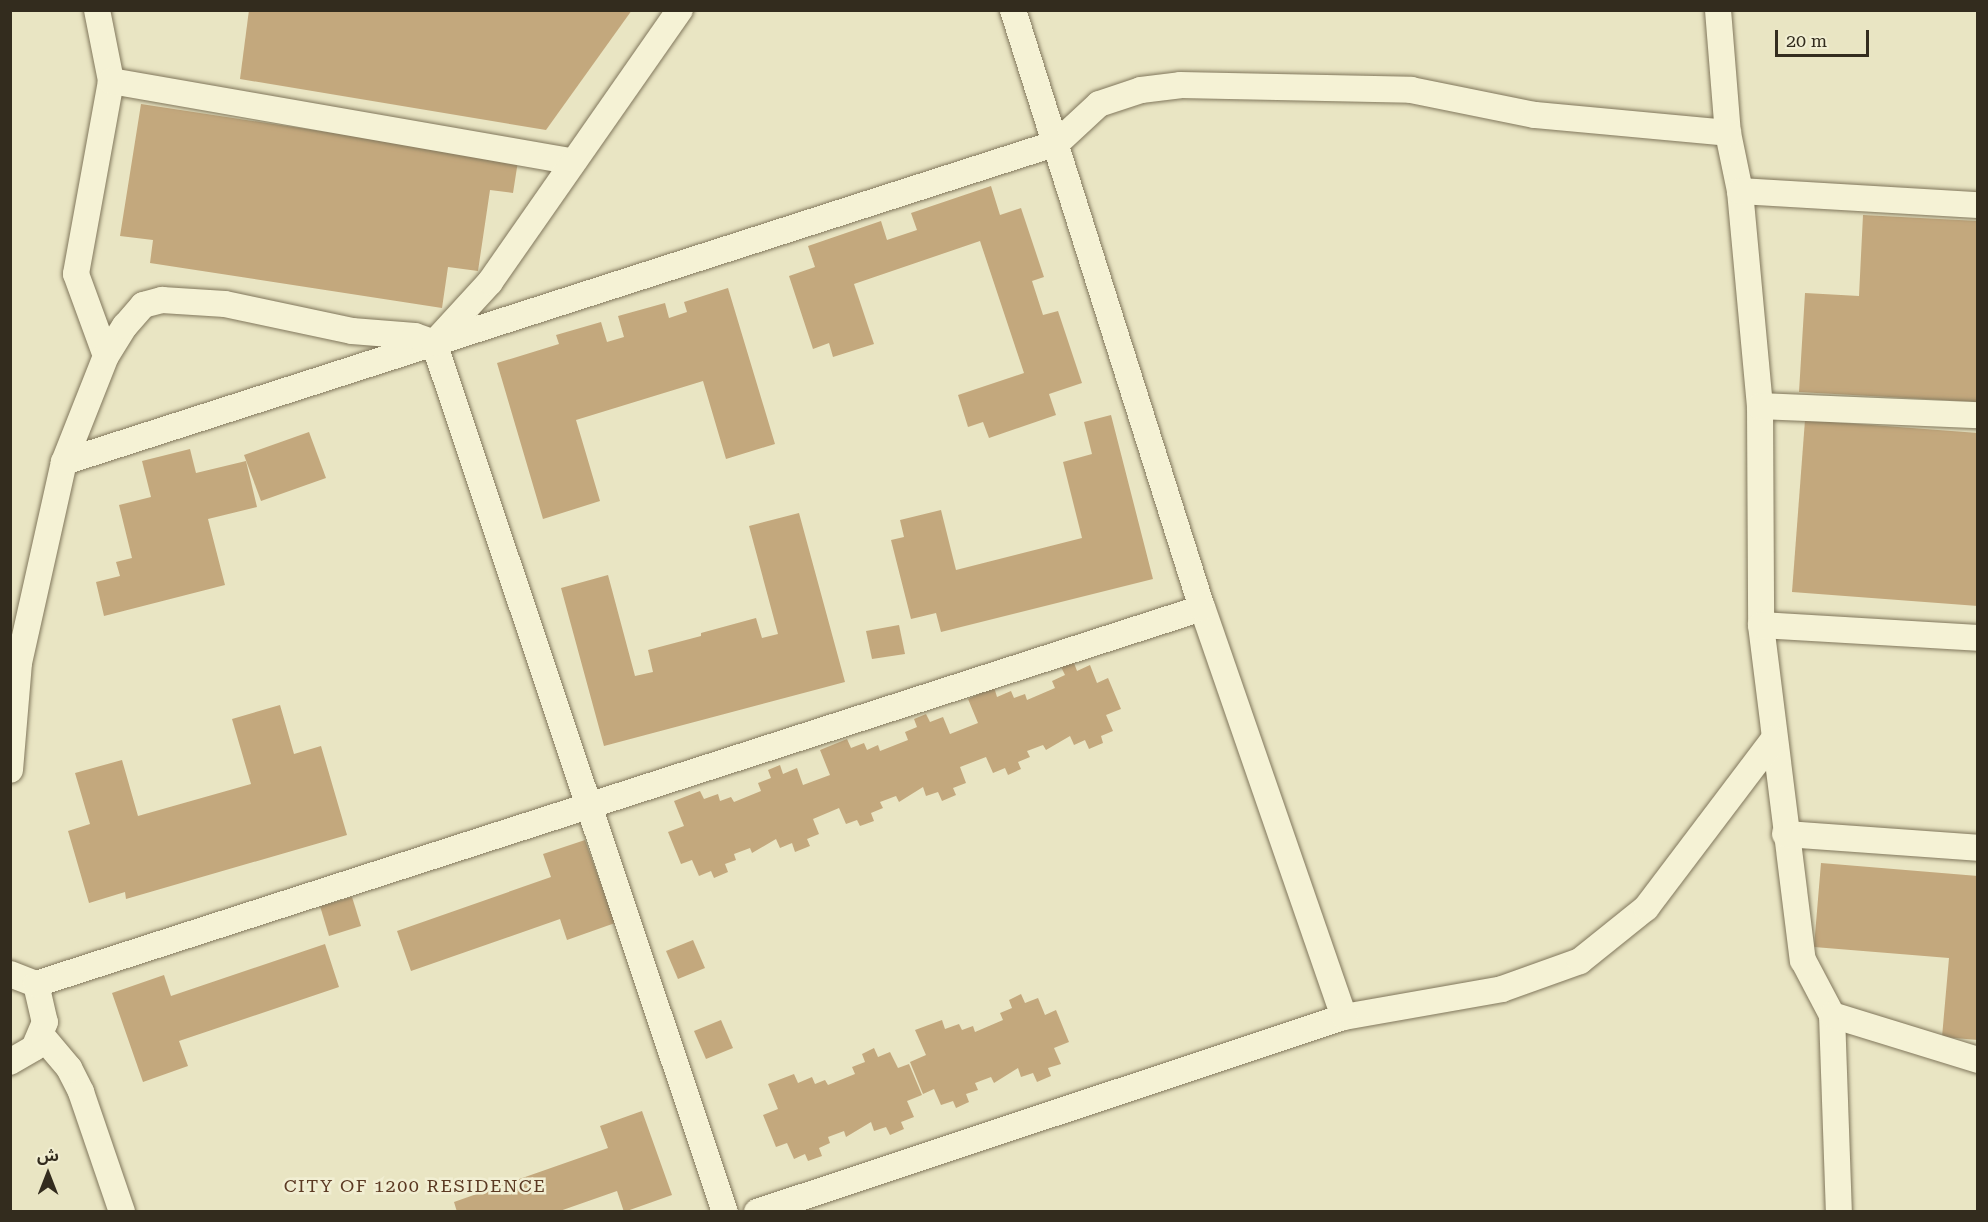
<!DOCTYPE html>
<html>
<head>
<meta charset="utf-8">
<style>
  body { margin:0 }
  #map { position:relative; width:1988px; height:1222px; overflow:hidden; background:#e9e5c3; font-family:"Roboto Serif","Noto Sans Arabic",serif }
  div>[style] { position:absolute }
  .building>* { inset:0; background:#c3a87d }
  .roads { filter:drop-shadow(0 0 2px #81775c) drop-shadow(0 0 2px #81775c) }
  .minor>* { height:26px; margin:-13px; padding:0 13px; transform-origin:13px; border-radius:13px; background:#f5f2d5 }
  span { translate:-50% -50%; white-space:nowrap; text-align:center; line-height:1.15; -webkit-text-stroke:5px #f1eed2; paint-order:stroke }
  .neighbourhood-label { font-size:18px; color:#5b3922; letter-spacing:1.5px }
  .frame { position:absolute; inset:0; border:12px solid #332c1e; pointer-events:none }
  .north { position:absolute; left:18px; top:1144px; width:60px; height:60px; -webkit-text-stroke:4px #f1eed2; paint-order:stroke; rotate:0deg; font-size:16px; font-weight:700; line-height:24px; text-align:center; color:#332c1e }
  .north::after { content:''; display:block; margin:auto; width:21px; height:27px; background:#332c1e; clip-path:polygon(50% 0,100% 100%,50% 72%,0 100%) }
  .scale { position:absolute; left:1775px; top:30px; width:94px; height:27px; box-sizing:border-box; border:3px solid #332c1e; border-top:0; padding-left:8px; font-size:18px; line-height:21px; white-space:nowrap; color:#332c1e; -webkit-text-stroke:4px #f1eed2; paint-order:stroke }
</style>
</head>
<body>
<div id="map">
  <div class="building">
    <div style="clip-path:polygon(249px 10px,632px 10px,546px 130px,240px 79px)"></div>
    <div style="clip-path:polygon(141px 104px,518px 161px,513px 193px,490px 190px,478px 271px,448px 267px,442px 308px,150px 263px,153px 240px,120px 236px)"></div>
    <div style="clip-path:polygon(991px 186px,1000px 215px,1021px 208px,1044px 277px,1032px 281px,1043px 315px,1058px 311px,1082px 383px,1049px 394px,1056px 415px,989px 438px,983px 422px,968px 427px,958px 395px,1024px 373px,980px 241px,854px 284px,874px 344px,833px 357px,829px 343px,813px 349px,789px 276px,815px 267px,808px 246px,881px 221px,887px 240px,917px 230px,911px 213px)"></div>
    <div style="clip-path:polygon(1863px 215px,1978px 221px,1978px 402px,1799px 392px,1805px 293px,1859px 296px)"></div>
    <div style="clip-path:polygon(728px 288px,775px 444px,726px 459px,703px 381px,576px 420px,600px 501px,543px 519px,497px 363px,559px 344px,556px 335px,601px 322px,607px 342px,624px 337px,618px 316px,665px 303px,669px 318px,687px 312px,684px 302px)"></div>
    <div style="clip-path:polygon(1111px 415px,1153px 579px,941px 632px,936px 613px,911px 619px,891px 540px,904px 537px,900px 520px,941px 510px,956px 570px,1082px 538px,1063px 462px,1092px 454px,1084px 422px)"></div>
    <div style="clip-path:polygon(1805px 420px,1978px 433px,1978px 606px,1792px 592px)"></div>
    <div style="clip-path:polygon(309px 432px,326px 478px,261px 501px,244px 455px)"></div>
    <div style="clip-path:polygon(190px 449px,196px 473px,246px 461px,257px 507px,208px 519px,225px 585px,104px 616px,96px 582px,120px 576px,116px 562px,132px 558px,119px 505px,151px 497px,142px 461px)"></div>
    <div style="clip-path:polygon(799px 513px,845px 682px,604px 746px,561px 588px,608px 575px,635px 676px,653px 672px,648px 650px,701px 636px,701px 633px,756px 618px,762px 638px,778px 634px,749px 526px)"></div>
    <div style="clip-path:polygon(899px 625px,905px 654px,872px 659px,866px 631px)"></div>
    <div style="clip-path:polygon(1074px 663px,1077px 671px,1090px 665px,1097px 683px,1108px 678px,1121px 709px,1106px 715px,1113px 731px,1101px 736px,1103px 743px,1089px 749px,1085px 740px,1074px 745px,1070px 736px,1046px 750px,1043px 745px,1027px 751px,1030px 757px,1018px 762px,1021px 769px,1008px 775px,1005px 768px,993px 773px,986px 757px,960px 767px,966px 783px,953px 788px,956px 795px,942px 801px,938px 792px,926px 796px,923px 787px,899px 802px,896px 796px,880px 802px,883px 808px,871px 813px,874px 821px,860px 826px,857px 820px,846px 824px,839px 808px,813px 819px,819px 834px,807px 839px,810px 846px,795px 852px,792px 843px,780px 848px,776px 839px,752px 853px,750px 848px,734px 854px,736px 860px,725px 864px,728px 872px,714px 878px,711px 871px,699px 876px,692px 860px,681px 864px,668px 832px,684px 826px,674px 801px,700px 791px,704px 799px,718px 794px,720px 801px,731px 797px,734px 802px,761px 791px,758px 783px,771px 778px,768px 770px,780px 765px,783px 774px,797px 768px,803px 785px,830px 775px,820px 750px,847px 739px,851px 748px,864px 743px,867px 750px,878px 745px,880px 751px,908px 740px,905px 732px,917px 727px,914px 719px,926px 714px,930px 722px,943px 717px,950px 734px,978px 723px,968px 699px,994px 687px,997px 697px,1011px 691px,1014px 698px,1025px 694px,1027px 700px,1055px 688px,1052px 681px,1065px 675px,1061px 667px)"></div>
    <div style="clip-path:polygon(280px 705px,294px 754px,321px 746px,347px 835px,126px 899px,125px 892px,89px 903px,68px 831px,90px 824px,75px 773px,122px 760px,138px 816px,251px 784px,232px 719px)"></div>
    <div style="clip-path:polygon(585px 840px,615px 923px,567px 940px,560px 919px,411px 971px,397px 931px,551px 877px,543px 854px)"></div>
    <div style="clip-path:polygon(1821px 863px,1978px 876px,1978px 1040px,1942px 1037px,1949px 958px,1814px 947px)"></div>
    <div style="clip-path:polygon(352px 897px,361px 926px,329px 936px,320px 906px)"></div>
    <div style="clip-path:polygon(693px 940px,705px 968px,678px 979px,666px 951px)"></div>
    <div style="clip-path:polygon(325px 944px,339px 987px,179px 1041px,188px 1066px,143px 1082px,112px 993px,164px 975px,171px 996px)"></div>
    <div style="clip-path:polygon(1021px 994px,1025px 1003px,1038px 998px,1045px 1015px,1056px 1010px,1069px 1042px,1054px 1048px,1061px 1064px,1048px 1068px,1051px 1076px,1037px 1082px,1033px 1073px,1021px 1077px,1018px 1068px,994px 1083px,991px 1077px,975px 1083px,978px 1090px,966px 1094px,969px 1102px,956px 1108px,953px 1101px,941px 1105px,934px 1089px,923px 1094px,910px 1062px,926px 1055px,915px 1030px,942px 1020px,945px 1029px,959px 1024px,962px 1030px,973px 1026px,975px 1032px,1003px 1020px,1000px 1013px,1012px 1008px,1009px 1000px)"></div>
    <div style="clip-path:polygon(721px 1020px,733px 1048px,706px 1059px,694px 1031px)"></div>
    <div style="clip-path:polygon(874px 1048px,878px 1057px,890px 1052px,898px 1068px,909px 1064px,922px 1095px,907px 1101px,914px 1117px,901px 1122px,904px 1129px,890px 1135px,886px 1127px,874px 1131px,871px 1122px,846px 1137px,844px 1131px,828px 1137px,830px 1143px,819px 1148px,822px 1156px,808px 1161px,805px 1154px,794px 1159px,787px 1143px,776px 1147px,763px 1115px,778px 1109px,768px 1084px,794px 1074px,798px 1083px,812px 1077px,815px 1084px,825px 1080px,828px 1085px,855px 1074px,852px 1067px,865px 1062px,862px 1054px)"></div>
    <div style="clip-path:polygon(642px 1111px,672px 1195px,624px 1212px,617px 1191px,557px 1212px,457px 1212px,454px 1202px,608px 1148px,600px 1126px)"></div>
  </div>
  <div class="roads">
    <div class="minor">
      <div style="left:97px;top:10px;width:72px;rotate:78.8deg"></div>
      <div style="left:111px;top:81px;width:196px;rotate:100.3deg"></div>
      <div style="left:76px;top:274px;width:87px;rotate:69.9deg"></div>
      <div style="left:1718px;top:10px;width:123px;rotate:85.4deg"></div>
      <div style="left:1728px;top:133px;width:59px;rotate:78.3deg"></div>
      <div style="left:1740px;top:191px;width:216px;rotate:84.7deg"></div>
      <div style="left:1760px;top:406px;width:219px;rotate:89.7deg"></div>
      <div style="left:1761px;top:625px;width:338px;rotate:82.9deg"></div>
      <div style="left:1803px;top:960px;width:62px;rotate:62.2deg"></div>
      <div style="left:1832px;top:1015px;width:197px;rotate:88deg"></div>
      <div style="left:111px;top:81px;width:469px;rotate:9.9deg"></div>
      <div style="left:1740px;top:191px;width:238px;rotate:3.4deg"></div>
      <div style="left:434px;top:343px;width:916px;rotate:71.49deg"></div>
      <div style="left:1760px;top:406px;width:218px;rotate:2.4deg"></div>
      <div style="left:64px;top:462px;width:1043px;rotate:-17.81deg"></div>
      <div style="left:1057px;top:143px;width:57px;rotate:-42.9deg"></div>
      <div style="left:1099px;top:104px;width:44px;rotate:-18.4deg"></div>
      <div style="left:1141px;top:90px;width:39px;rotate:-7deg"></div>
      <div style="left:1180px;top:85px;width:231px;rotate:1.2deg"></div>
      <div style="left:1411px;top:90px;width:126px;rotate:11.4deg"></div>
      <div style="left:1535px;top:115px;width:194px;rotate:5.3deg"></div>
      <div style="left:1761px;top:625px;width:217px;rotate:3.4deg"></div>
      <div style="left:10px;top:770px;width:107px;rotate:-85.2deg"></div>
      <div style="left:19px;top:663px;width:206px;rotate:-77.4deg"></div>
      <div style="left:64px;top:462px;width:114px;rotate:-68.4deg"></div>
      <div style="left:106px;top:356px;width:36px;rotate:-58deg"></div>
      <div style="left:125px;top:326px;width:28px;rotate:-49deg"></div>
      <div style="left:143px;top:305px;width:20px;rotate:-15deg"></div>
      <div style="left:162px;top:300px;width:63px;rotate:3.6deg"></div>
      <div style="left:225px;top:304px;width:130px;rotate:12deg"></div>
      <div style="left:352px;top:331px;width:63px;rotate:4.5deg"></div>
      <div style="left:415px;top:336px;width:20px;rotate:20deg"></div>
      <div style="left:434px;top:343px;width:83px;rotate:-47.4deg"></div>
      <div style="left:490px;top:282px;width:332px;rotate:-55.1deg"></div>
      <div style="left:1785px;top:834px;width:194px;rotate:4.1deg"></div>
      <div style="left:10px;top:974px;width:28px;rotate:21deg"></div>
      <div style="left:36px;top:984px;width:39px;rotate:77deg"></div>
      <div style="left:45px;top:1022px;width:28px;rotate:113deg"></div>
      <div style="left:34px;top:1048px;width:28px;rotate:150deg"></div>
      <div style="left:36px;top:984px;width:1225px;rotate:-17.87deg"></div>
      <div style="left:1832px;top:1015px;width:153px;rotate:17.1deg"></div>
      <div style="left:1344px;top:1017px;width:160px;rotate:-10deg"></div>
      <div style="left:1502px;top:989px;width:83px;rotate:-19.7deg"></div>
      <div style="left:1580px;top:961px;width:85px;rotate:-38.8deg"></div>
      <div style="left:1646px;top:908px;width:212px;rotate:-52.9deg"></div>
      <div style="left:42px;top:1036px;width:42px;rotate:49.8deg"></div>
      <div style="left:69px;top:1068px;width:27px;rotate:63deg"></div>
      <div style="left:81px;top:1092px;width:127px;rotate:71.1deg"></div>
      <div style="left:757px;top:1212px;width:619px;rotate:-18.38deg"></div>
      <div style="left:1344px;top:1017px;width:433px;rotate:-109.1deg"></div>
      <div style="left:1202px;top:608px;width:627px;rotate:-107.54deg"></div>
    </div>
  </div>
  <div class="neighbourhood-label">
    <span style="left:415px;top:1186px">CITY OF 1200 RESIDENCE</span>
  </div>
  <div class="frame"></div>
  <div class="north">ش</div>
  <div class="scale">20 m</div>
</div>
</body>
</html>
